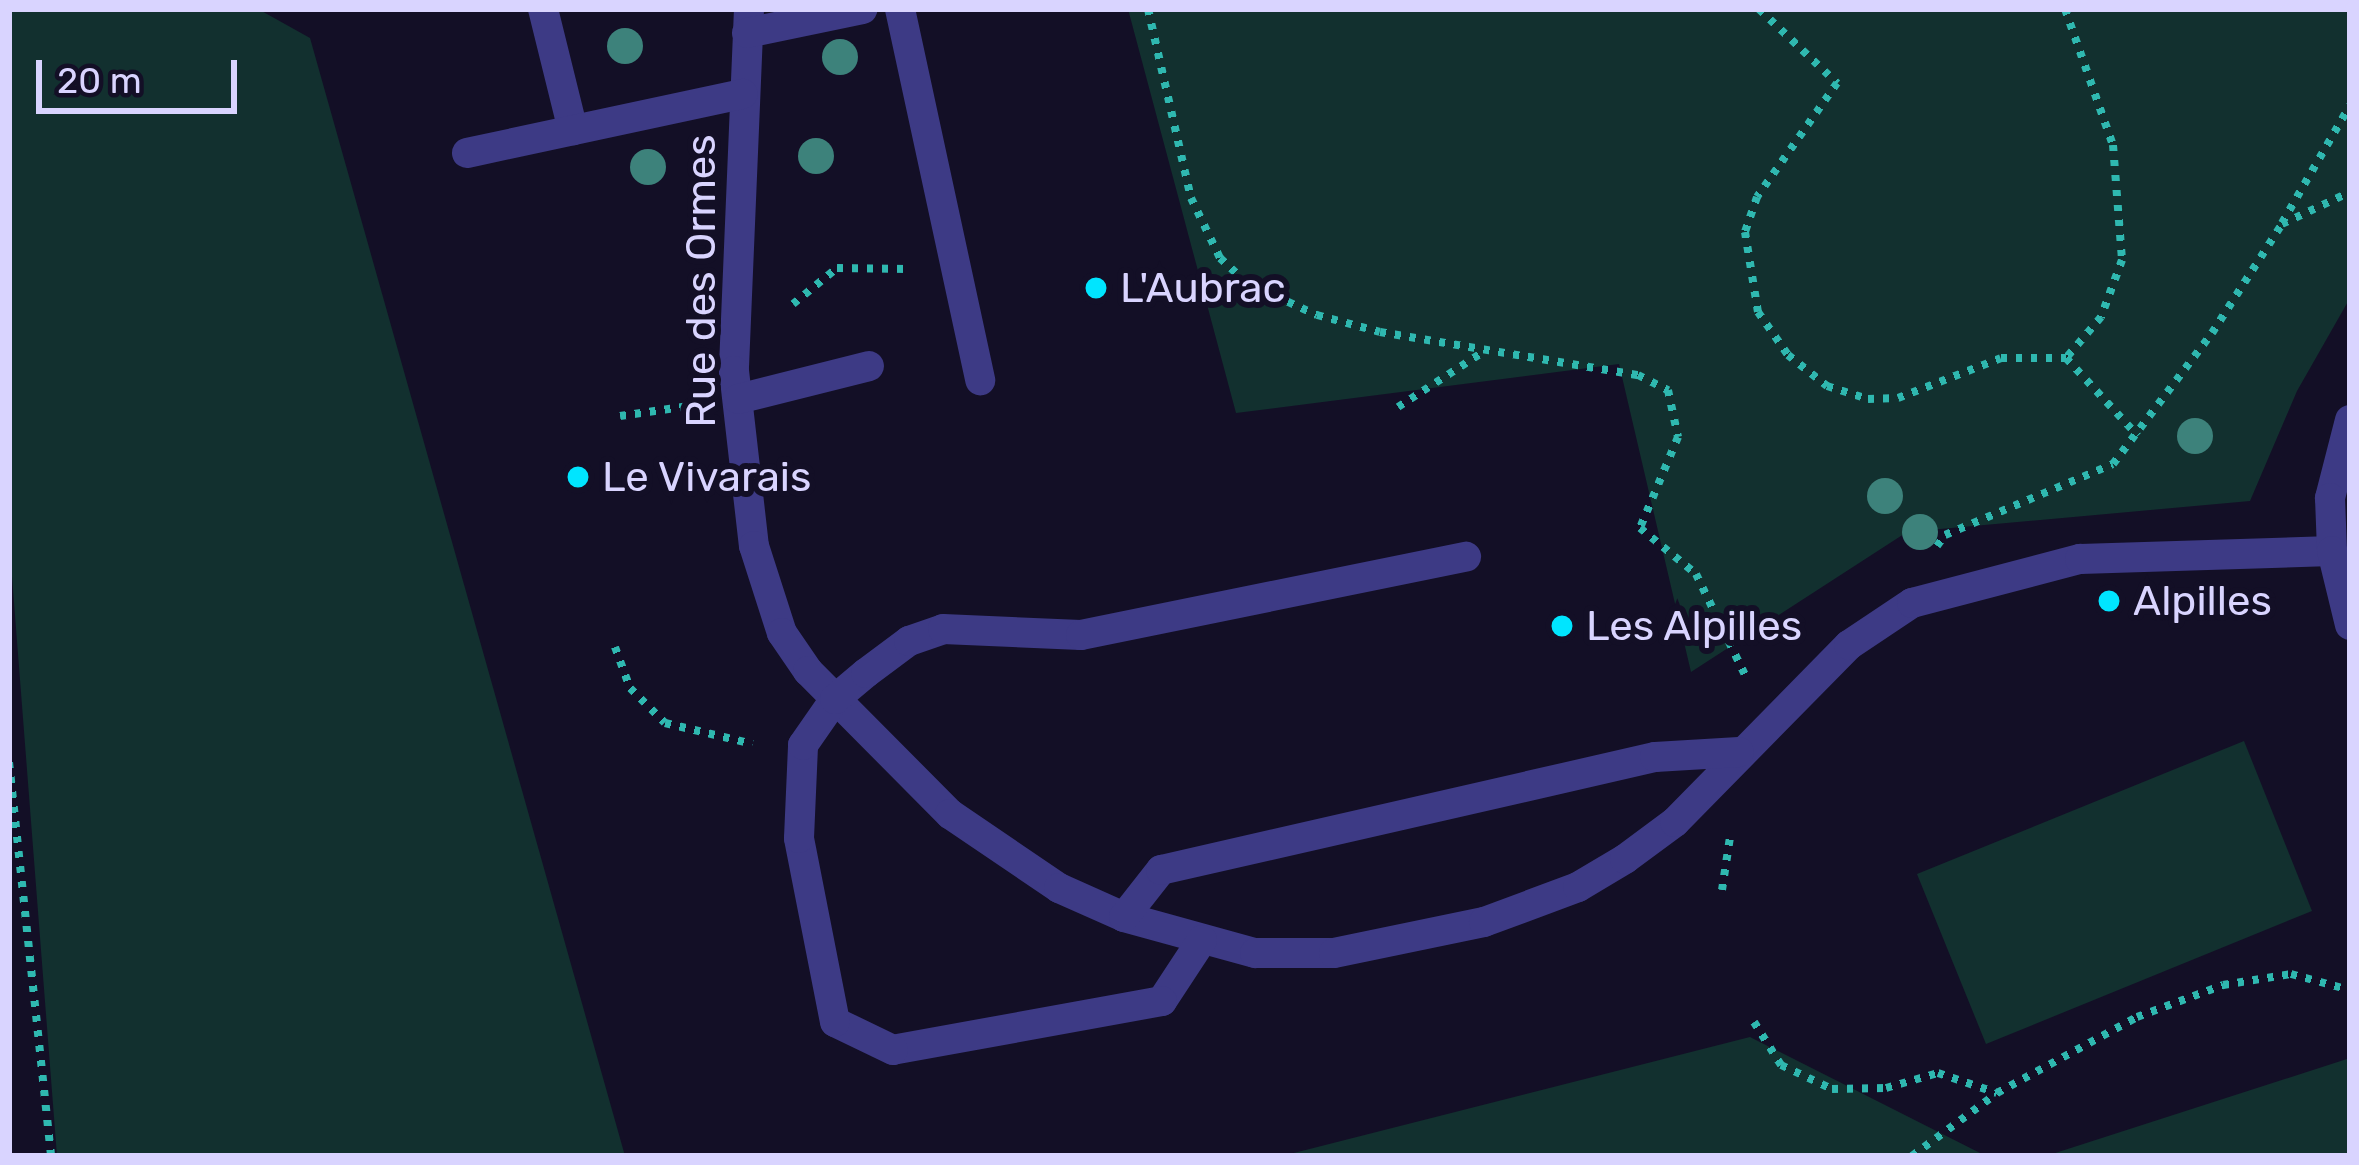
<!DOCTYPE html>
<html>
<head>
<meta charset="utf-8">
<style>
  body { margin:0 }
  #map { position:relative; width:2359px; height:1165px; overflow:hidden; background:#130f26; font-family:Rubik,sans-serif }
  div>[style] { position:absolute }
  .green>* { inset:0; background:#12302f }
  .path>* { height:8px; margin-top:-4px; transform-origin:0; background:repeating-linear-gradient(90deg,#2fb8b0 0 6px,transparent 0 15px) }
  .minor>* { height:30px; margin:-15px; padding:0 15px; transform-origin:15px; border-radius:15px; background:#3d3a85 }
  .trees>* { width:36px; height:36px; margin:-18px; border-radius:50%; background:#3d827b }
  .dots>* { width:33px; height:33px; translate:-50% -50%; box-sizing:border-box; border:6px solid #130f26; border-radius:50% }
  span { translate:-50% -50%; white-space:nowrap; text-align:center; line-height:1.15; -webkit-text-stroke:12px #130f26; paint-order:stroke }
  .street-label { font-size:42px; color:#d9d4ff }
  .poi-label { font-size:42px; color:#d9d4ff }
  .left { translate:0 -50%; text-align:left }
  .frame { position:absolute; inset:0; border:12px solid #d9d4ff; pointer-events:none }
  .scale { position:absolute; left:36px; top:60px; width:201px; height:54px; box-sizing:border-box; border:6px solid #d9d4ff; border-top:0; padding-left:15px; font-size:36px; line-height:42px; white-space:nowrap; color:#d9d4ff; -webkit-text-stroke:9px #130f26; paint-order:stroke }
</style>
</head>
<body>
<div id="map">
  <div class="green">
    <div style="clip-path:polygon(9px 9px,258px 9px,310px 38px,625px 1156px,57px 1156px,9px 538px)"></div>
    <div style="clip-path:polygon(1128px 9px,2350px 9px,2350px 298px,2297px 391px,2250px 501px,1907px 532px,1691px 672px,1619px 364px,1236px 413px)"></div>
    <div style="clip-path:polygon(2244px 741px,2312px 911px,1986px 1044px,1917px 874px)"></div>
    <div style="clip-path:polygon(1750px 1037px,1986px 1156px,1282px 1156px)"></div>
    <div style="clip-path:polygon(2350px 1058px,2350px 1156px,2046px 1156px)"></div>
  </div>
  <div class="path">
    <div style="left:1148px;top:9px;width:194px;rotate:77.2deg"></div>
    <div style="left:1191px;top:198px;width:67px;rotate:64.2deg"></div>
    <div style="left:1220px;top:258px;width:37px;rotate:43deg"></div>
    <div style="left:1247px;top:283px;width:77px;rotate:24.6deg"></div>
    <div style="left:1317px;top:315px;width:65px;rotate:15.1deg"></div>
    <div style="left:1380px;top:332px;width:262px;rotate:9.5deg"></div>
    <div style="left:1638px;top:375px;width:34px;rotate:27deg"></div>
    <div style="left:1668px;top:390px;width:48px;rotate:78deg"></div>
    <div style="left:1678px;top:437px;width:99px;rotate:112.7deg"></div>
    <div style="left:1640px;top:528px;width:72px;rotate:39.4deg"></div>
    <div style="left:1696px;top:574px;width:119px;rotate:64.1deg"></div>
    <div style="left:1759px;top:9px;width:108px;rotate:43.5deg"></div>
    <div style="left:1837px;top:83px;width:139px;rotate:125.1deg"></div>
    <div style="left:1757px;top:197px;width:37px;rotate:109deg"></div>
    <div style="left:1745px;top:232px;width:81px;rotate:80.8deg"></div>
    <div style="left:1758px;top:312px;width:52px;rotate:55.1deg"></div>
    <div style="left:1788px;top:355px;width:50px;rotate:38.5deg"></div>
    <div style="left:1827px;top:386px;width:43px;rotate:17.6deg"></div>
    <div style="left:1868px;top:399px;width:30px;rotate:-2deg"></div>
    <div style="left:1898px;top:398px;width:110px;rotate:-21.2deg"></div>
    <div style="left:2001px;top:358px;width:65px"></div>
    <div style="left:2066px;top:358px;width:106px;rotate:47.3deg"></div>
    <div style="left:2065px;top:9px;width:144px;rotate:70.6deg"></div>
    <div style="left:2113px;top:145px;width:115px;rotate:85.5deg"></div>
    <div style="left:2122px;top:260px;width:61px;rotate:110.2deg"></div>
    <div style="left:2101px;top:317px;width:54px;rotate:130.5deg"></div>
    <div style="left:2282px;top:223px;width:136px;rotate:-60deg"></div>
    <div style="left:793px;top:304px;width:57px;rotate:-39.3deg"></div>
    <div style="left:837px;top:268px;width:71px;rotate:0.8deg"></div>
    <div style="left:1398px;top:407px;width:101px;rotate:-32.9deg"></div>
    <div style="left:620px;top:416px;width:70px;rotate:-8.2deg"></div>
    <div style="left:1937px;top:546px;width:14px;rotate:-54deg"></div>
    <div style="left:1945px;top:535px;width:182px;rotate:-22.9deg"></div>
    <div style="left:2113px;top:464px;width:164px;rotate:-52.9deg"></div>
    <div style="left:2212px;top:333px;width:130px;rotate:-57.3deg"></div>
    <div style="left:2282px;top:224px;width:75px;rotate:-25.2deg"></div>
    <div style="left:615px;top:647px;width:44px;rotate:69.9deg"></div>
    <div style="left:630px;top:688px;width:49px;rotate:45deg"></div>
    <div style="left:665px;top:723px;width:90px;rotate:13.4deg"></div>
    <div style="left:9px;top:762px;width:396px;rotate:83.9deg"></div>
    <div style="left:1722px;top:890px;width:54px;rotate:-81.4deg"></div>
    <div style="left:1754px;top:1022px;width:51px;rotate:57.9deg"></div>
    <div style="left:1781px;top:1065px;width:56px;rotate:25.2deg"></div>
    <div style="left:1832px;top:1089px;width:54px;rotate:-1.1deg"></div>
    <div style="left:1886px;top:1088px;width:54px;rotate:-16.1deg"></div>
    <div style="left:1938px;top:1073px;width:62px;rotate:18.7deg"></div>
    <div style="left:1912px;top:1156px;width:106px;rotate:-36.5deg"></div>
    <div style="left:1997px;top:1093px;width:159px;rotate:-28.5deg"></div>
    <div style="left:2137px;top:1017px;width:92px;rotate:-20.4deg"></div>
    <div style="left:2223px;top:985px;width:69px;rotate:-9.2deg"></div>
    <div style="left:2291px;top:974px;width:61px;rotate:15.2deg"></div>
  </div>
  <div class="minor">
    <div style="left:543px;top:9px;width:125px;rotate:76.1deg"></div>
    <div style="left:749px;top:9px;width:362px;rotate:92.4deg"></div>
    <div style="left:734px;top:371px;width:176px;rotate:83.5deg"></div>
    <div style="left:754px;top:546px;width:91px;rotate:72.2deg"></div>
    <div style="left:782px;top:633px;width:46px;rotate:55.6deg"></div>
    <div style="left:808px;top:671px;width:202px;rotate:45.2deg"></div>
    <div style="left:950px;top:814px;width:132px;rotate:34.2deg"></div>
    <div style="left:1059px;top:888px;width:71px;rotate:24deg"></div>
    <div style="left:1124px;top:917px;width:136px;rotate:15.4deg"></div>
    <div style="left:1255px;top:953px;width:79px"></div>
    <div style="left:1334px;top:953px;width:153px;rotate:-11.7deg"></div>
    <div style="left:1484px;top:922px;width:100px;rotate:-20.4deg"></div>
    <div style="left:1578px;top:887px;width:55px;rotate:-30.8deg"></div>
    <div style="left:1625px;top:859px;width:62px;rotate:-36.5deg"></div>
    <div style="left:1675px;top:822px;width:248px;rotate:-45.5deg"></div>
    <div style="left:1849px;top:645px;width:76px;rotate:-33.7deg"></div>
    <div style="left:1912px;top:603px;width:174px;rotate:-14.7deg"></div>
    <div style="left:2080px;top:559px;width:252px;rotate:-1.8deg"></div>
    <div style="left:900px;top:9px;width:380px;rotate:77.8deg"></div>
    <div style="left:747px;top:33px;width:118px;rotate:-11.7deg"></div>
    <div style="left:467px;top:153px;width:282px;rotate:-12.1deg"></div>
    <div style="left:738px;top:399px;width:135px;rotate:-14.1deg"></div>
    <div style="left:2350px;top:420px;width:81px;rotate:104.4deg"></div>
    <div style="left:2330px;top:498px;width:53px;rotate:87.8deg"></div>
    <div style="left:2332px;top:551px;width:76px;rotate:76.3deg"></div>
    <div style="left:1124px;top:917px;width:60px;rotate:-51.8deg"></div>
    <div style="left:1161px;top:870px;width:507px;rotate:-12.88deg"></div>
    <div style="left:1655px;top:757px;width:84px;rotate:-3.4deg"></div>
    <div style="left:1202px;top:940px;width:73px;rotate:123.3deg"></div>
    <div style="left:1162px;top:1001px;width:273px;rotate:169.7deg"></div>
    <div style="left:893px;top:1050px;width:64px;rotate:-154.2deg"></div>
    <div style="left:835px;top:1022px;width:187px;rotate:-101.1deg"></div>
    <div style="left:799px;top:838px;width:93px;rotate:-87.5deg"></div>
    <div style="left:803px;top:745px;width:56px;rotate:-55.2deg"></div>
    <div style="left:835px;top:699px;width:40px;rotate:-40deg"></div>
    <div style="left:866px;top:673px;width:54px;rotate:-36.7deg"></div>
    <div style="left:909px;top:641px;width:36px;rotate:-19deg"></div>
    <div style="left:943px;top:629px;width:138px;rotate:2.5deg"></div>
    <div style="left:1081px;top:635px;width:393px;rotate:-11.5deg"></div>
  </div>
  <div class="trees">
    <div style="left:625px;top:46px"></div>
    <div style="left:840px;top:57px"></div>
    <div style="left:816px;top:156px"></div>
    <div style="left:648px;top:167px"></div>
    <div style="left:2195px;top:436px"></div>
    <div style="left:1885px;top:496px"></div>
    <div style="left:1920px;top:532px"></div>
  </div>
  <div class="dots">
    <div style="left:1096px;top:288px;background:#00e5ff"></div>
    <div style="left:578px;top:477px;background:#00e5ff"></div>
    <div style="left:2109px;top:601px;background:#00e5ff"></div>
    <div style="left:1562px;top:626px;background:#00e5ff"></div>
  </div>
  <div class="street-label">
    <span style="left:701px;top:281px;rotate:-90deg">Rue des Ormes</span>
  </div>
  <div class="poi-label">
    <span class="left" style="left:1120px;top:288px">L'Aubrac</span>
    <span class="left" style="left:602px;top:477px">Le Vivarais</span>
    <span class="left" style="left:2133px;top:601px">Alpilles</span>
    <span class="left" style="left:1586px;top:626px">Les Alpilles</span>
  </div>
  <div class="frame"></div>
  <div class="scale">20 m</div>
</div>
</body>
</html>
